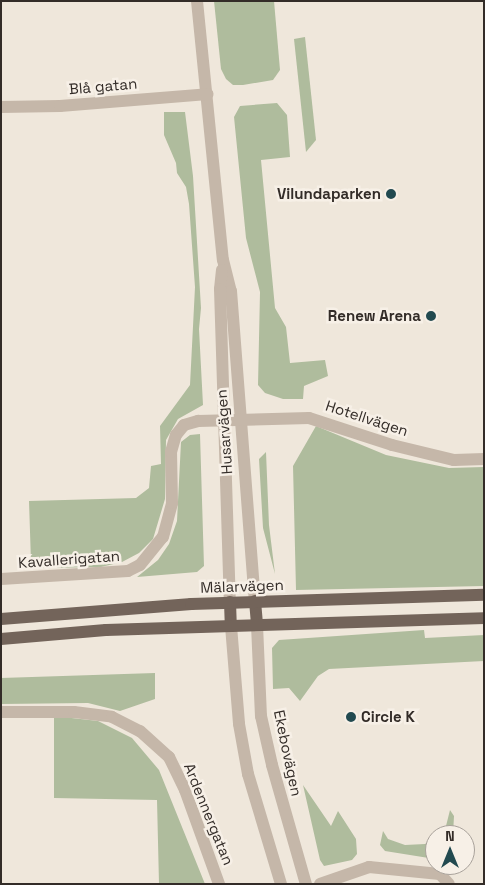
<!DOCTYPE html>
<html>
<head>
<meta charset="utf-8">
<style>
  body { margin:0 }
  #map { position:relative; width:485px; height:885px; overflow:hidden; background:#efe7db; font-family:"Space Grotesk",sans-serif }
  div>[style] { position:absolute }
  .green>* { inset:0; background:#afbc9d }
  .minor>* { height:12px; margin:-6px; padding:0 6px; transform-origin:6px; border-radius:6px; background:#c5b7a9 }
  .major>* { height:12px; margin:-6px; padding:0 6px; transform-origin:6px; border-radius:6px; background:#73645a }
  .dots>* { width:14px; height:14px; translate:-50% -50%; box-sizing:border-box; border:2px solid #f7f0e7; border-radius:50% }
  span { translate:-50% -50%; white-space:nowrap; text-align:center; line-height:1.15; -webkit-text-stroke:5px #f7f0e7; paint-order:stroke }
  .street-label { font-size:15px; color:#332c28 }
  .poi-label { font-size:15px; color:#332c28; font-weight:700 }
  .right { translate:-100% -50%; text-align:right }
  .left { translate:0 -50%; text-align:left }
  .frame { position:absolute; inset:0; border:2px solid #332c28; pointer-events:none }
  .north { position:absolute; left:425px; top:825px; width:50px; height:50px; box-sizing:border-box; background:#f7f0e7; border:1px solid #a9a29b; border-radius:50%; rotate:0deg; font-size:14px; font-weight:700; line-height:20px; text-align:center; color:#332c28 }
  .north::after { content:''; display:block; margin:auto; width:18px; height:22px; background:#224a50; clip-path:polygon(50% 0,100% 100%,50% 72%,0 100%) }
</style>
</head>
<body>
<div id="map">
  <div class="green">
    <div style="clip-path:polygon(214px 1px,274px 1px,280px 70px,273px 80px,243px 85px,233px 85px,226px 79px,221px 69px)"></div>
    <div style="clip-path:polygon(305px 37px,316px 140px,306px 152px,294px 39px)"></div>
    <div style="clip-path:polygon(277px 103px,287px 115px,290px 157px,261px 160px,275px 308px,286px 327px,290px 363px,325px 360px,328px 376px,304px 386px,303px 399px,283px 399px,265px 393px,258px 385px,260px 292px,246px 238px,234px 117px,240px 106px)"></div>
    <div style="clip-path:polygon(164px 112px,185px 112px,193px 176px,201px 308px,199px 329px,203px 405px,178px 419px,166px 440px,165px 499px,153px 539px,139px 553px,122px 562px,101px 567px,39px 568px,31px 562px,29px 501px,136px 498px,149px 488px,151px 466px,161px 464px,160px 426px,190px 385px,195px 287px,189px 204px,186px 187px,177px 173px,176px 163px,164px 135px)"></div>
    <div style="clip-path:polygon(316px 426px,386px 455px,449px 468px,484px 467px,484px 586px,296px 590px,293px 466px)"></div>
    <div style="clip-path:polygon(200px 434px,204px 566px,197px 572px,137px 577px,158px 560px,169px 544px,177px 521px,181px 442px,190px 435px)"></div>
    <div style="clip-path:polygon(266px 452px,269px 525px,275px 574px,263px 528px,259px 459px)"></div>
    <div style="clip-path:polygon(424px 630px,425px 638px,484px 635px,484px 661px,329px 669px,318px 676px,300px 701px,289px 688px,273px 689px,272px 648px,279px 640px)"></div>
    <div style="clip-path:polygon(155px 673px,155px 699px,120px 711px,88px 703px,1px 704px,1px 678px)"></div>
    <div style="clip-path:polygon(54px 716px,98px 721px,132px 738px,159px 770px,205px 884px,159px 884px,157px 800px,54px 798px)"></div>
    <div style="clip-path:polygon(303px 785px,331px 826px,338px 811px,356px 839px,357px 854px,352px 860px,324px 866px,320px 860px)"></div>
    <div style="clip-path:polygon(450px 810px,454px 816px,453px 835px,438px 835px,446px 826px)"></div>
    <div style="clip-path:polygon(383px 831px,388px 839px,405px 845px,425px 844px,435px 838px,435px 859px,385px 851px,380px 845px)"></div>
  </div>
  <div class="minor">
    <div style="left:197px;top:1px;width:260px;rotate:84.3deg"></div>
    <div style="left:223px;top:260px;width:32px;rotate:76deg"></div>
    <div style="left:231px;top:291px;width:311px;rotate:85.6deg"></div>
    <div style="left:1px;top:107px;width:59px;rotate:-1deg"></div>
    <div style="left:60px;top:106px;width:148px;rotate:-4.6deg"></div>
    <div style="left:222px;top:270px;width:19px;rotate:96deg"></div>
    <div style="left:220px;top:289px;width:313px;rotate:88.2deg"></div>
    <div style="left:1px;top:579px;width:127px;rotate:-3.6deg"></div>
    <div style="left:128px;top:571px;width:13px;rotate:-27deg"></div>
    <div style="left:140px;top:565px;width:36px;rotate:-51deg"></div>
    <div style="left:163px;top:537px;width:35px;rotate:-75deg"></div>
    <div style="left:172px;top:503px;width:51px;rotate:-91.1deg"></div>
    <div style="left:171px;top:452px;width:18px;rotate:-74deg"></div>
    <div style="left:176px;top:435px;width:13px;rotate:-51deg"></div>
    <div style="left:184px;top:425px;width:15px;rotate:-16deg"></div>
    <div style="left:198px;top:421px;width:111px;rotate:-1.5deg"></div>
    <div style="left:309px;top:418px;width:87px;rotate:18deg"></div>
    <div style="left:392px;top:445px;width:64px;rotate:13.6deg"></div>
    <div style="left:454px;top:460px;width:30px;rotate:-2deg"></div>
    <div style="left:257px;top:625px;width:91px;rotate:87.5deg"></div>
    <div style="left:261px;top:716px;width:50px;rotate:77.3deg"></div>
    <div style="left:272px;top:765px;width:124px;rotate:74.1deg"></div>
    <div style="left:231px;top:626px;width:98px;rotate:85.3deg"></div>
    <div style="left:239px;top:724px;width:51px;rotate:79.8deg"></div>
    <div style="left:248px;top:774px;width:115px;rotate:73.3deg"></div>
    <div style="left:1px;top:712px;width:73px"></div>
    <div style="left:74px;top:712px;width:38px;rotate:7deg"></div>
    <div style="left:112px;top:717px;width:31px;rotate:27deg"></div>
    <div style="left:140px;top:731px;width:39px;rotate:42deg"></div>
    <div style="left:169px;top:757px;width:37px;rotate:64deg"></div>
    <div style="left:185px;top:790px;width:100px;rotate:70.1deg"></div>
    <div style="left:320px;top:884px;width:52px;rotate:-19.1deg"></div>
    <div style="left:369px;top:867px;width:71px;rotate:5.6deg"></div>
    <div style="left:440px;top:874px;width:13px;rotate:48deg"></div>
  </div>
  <div class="major">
    <div style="left:255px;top:601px;width:24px;rotate:85deg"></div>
    <div style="left:230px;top:602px;width:24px;rotate:88deg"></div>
    <div style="left:1px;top:619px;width:191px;rotate:-4.5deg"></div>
    <div style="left:191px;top:604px;width:293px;rotate:-1.8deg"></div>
    <div style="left:1px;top:639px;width:105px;rotate:-4.9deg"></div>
    <div style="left:106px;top:630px;width:378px;rotate:-1.8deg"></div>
  </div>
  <div class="dots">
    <div style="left:391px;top:194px;background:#224a50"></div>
    <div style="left:431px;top:316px;background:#224a50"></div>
    <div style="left:351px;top:717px;background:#224a50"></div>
  </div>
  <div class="street-label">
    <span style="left:103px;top:86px;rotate:-5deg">Blå gatan</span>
    <span style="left:367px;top:418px;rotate:18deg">Hotellvägen</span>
    <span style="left:224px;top:432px;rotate:-94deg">Husarvägen</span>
    <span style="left:69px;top:559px;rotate:-4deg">Kavallerigatan</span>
    <span style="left:242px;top:586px;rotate:-2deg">Mälarvägen</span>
    <span style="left:288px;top:753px;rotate:78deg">Ekebovägen</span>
    <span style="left:209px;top:814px;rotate:68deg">Ardennergatan</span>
  </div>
  <div class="poi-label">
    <span class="right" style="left:381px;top:194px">Vilundaparken</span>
    <span class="right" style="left:421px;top:316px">Renew Arena</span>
    <span class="left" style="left:361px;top:717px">Circle K</span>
  </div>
  <div class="frame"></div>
  <div class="north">N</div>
</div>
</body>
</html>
